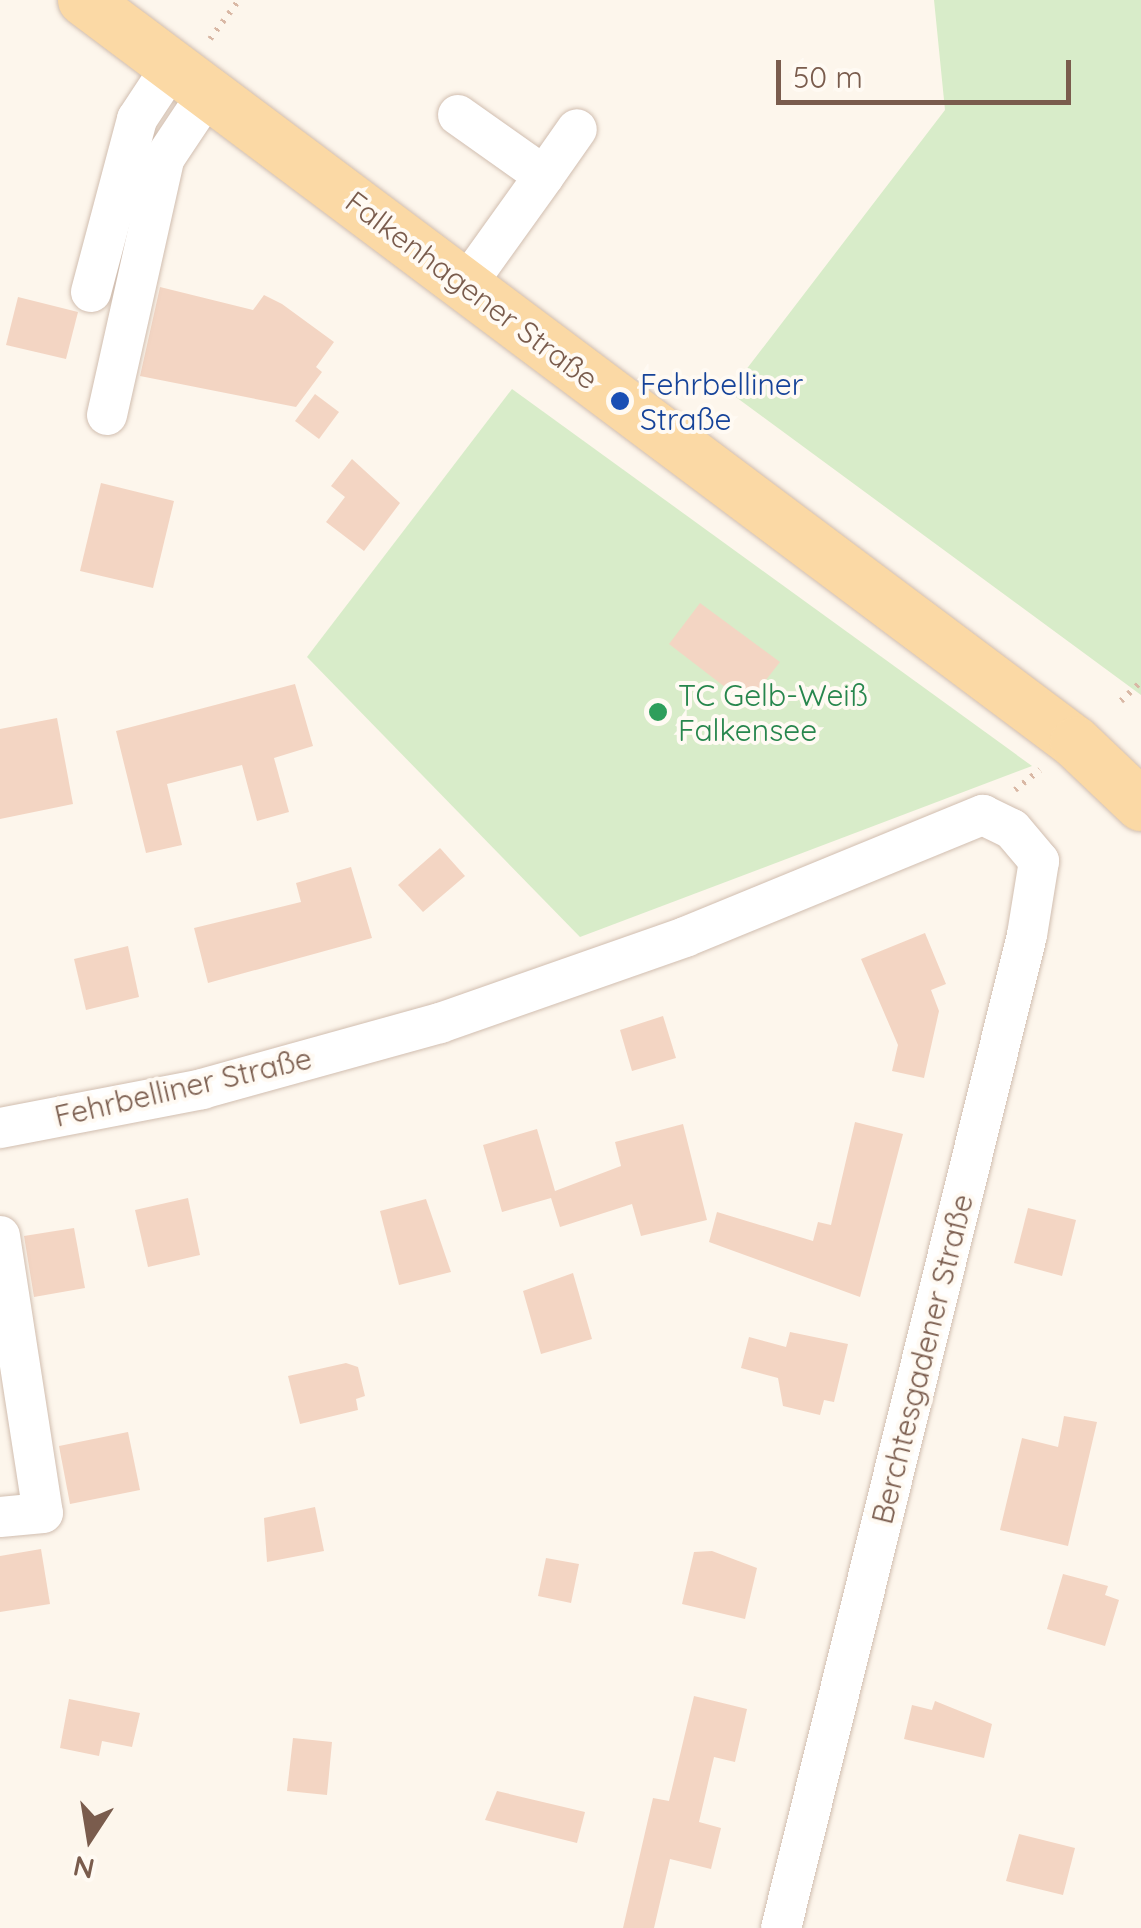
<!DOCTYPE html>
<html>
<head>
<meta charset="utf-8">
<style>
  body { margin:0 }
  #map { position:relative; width:1141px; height:1928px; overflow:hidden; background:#fdf6ec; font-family:Quicksand,sans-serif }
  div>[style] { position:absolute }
  .green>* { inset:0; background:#d8ecc9 }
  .building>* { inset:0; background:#f3d5c3 }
  .path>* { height:6px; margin-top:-3px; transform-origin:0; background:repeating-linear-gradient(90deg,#d9b8a5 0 2.5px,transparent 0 10.5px) }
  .roads { filter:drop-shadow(0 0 2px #d1beb0) drop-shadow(0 0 2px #d1beb0) }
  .minor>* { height:40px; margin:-20px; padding:0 20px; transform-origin:20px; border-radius:20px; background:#fff }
  .major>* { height:52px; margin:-26px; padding:0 26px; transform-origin:26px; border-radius:26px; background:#fbd9a5 }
  .dots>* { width:28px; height:28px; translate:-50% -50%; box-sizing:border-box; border:5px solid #fffaf3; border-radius:50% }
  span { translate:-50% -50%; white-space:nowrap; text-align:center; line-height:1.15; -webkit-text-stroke:8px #fffaf3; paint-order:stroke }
  .street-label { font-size:30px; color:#7a5c4d }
  .transit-label { font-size:30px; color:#164399 }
  .left { translate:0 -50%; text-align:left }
  .leisure-label { font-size:30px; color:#27864d }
  .north { position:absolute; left:40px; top:1788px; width:100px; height:100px; -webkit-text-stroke:8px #fffaf3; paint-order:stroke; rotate:192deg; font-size:28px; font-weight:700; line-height:40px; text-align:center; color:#7a5c4d }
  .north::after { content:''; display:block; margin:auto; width:35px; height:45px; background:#7a5c4d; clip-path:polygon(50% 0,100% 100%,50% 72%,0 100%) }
  .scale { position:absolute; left:776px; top:60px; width:295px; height:45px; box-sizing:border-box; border:5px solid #7a5c4d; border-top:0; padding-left:12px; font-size:30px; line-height:35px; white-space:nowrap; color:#7a5c4d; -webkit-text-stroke:8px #fffaf3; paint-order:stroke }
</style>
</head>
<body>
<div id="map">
  <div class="green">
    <div style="clip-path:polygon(934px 0,1141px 0,1141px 695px,729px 392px,945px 110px)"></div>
    <div style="clip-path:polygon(512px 389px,1032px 766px,580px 937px,307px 657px)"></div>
  </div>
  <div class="building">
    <div style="clip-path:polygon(160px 287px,253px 310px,264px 295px,282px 304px,334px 342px,316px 367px,322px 372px,296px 407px,140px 376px)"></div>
    <div style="clip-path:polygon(18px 297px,78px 312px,66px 359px,6px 345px)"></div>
    <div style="clip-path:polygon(315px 394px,339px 412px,319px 439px,295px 421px)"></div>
    <div style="clip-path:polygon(352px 459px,400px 503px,364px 551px,326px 522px,345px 497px,331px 486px)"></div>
    <div style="clip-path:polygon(101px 483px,174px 501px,153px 588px,80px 571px)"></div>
    <div style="clip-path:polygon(700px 603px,780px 662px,747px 704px,669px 644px)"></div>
    <div style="clip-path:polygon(295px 684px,313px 746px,274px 758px,289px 812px,257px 821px,242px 765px,167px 784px,182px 845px,146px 853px,116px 731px)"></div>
    <div style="clip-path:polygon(57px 718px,73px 804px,0 819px,0 729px)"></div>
    <div style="clip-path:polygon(440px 848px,465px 876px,423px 912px,398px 885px)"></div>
    <div style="clip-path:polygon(351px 867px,372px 938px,208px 983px,194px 928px,301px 902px,296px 883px)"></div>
    <div style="clip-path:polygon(925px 933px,946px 984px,931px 990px,939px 1011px,924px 1078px,892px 1071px,898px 1045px,861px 959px)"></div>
    <div style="clip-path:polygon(128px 946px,139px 997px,86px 1010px,74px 959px)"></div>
    <div style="clip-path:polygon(663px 1016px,676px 1058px,632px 1071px,620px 1030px)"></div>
    <div style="clip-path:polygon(855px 1122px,903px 1134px,860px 1297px,709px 1242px,717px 1212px,813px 1241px,818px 1222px,831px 1225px)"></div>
    <div style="clip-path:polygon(683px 1124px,707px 1220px,641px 1236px,632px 1204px,560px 1227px,551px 1198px,502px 1212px,483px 1145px,537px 1129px,555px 1191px,621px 1166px,615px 1142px)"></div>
    <div style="clip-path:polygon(188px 1198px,200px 1255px,148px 1267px,135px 1210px)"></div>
    <div style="clip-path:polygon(426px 1199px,451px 1272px,399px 1285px,380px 1211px)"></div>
    <div style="clip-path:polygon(1028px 1208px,1076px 1220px,1062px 1276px,1014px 1263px)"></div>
    <div style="clip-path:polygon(74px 1228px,85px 1288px,34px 1297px,24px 1236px)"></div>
    <div style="clip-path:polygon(573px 1273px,592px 1339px,541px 1354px,523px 1291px)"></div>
    <div style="clip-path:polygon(790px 1332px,848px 1344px,834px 1402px,824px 1400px,820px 1415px,783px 1406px,778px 1378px,741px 1368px,749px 1337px,786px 1347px)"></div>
    <div style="clip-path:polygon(346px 1363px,358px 1367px,365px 1396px,356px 1399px,358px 1410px,300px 1424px,288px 1376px)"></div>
    <div style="clip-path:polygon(1064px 1416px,1097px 1422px,1068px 1546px,1000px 1530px,1022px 1438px,1058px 1447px)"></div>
    <div style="clip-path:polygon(128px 1432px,140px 1490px,70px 1504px,59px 1446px)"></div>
    <div style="clip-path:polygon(315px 1507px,324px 1551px,267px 1562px,264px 1518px)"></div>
    <div style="clip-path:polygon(41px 1549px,50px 1604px,0 1612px,0 1556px)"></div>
    <div style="clip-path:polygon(712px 1551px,757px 1568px,745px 1619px,682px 1604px,694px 1552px)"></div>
    <div style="clip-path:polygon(546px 1558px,579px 1564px,571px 1603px,538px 1596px)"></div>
    <div style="clip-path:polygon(1063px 1574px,1108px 1586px,1105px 1595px,1119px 1600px,1105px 1646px,1047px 1629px)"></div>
    <div style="clip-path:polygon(694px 1696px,747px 1709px,735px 1762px,714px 1757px,699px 1822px,721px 1828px,711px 1869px,670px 1859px,654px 1928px,623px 1928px,653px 1798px,669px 1801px)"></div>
    <div style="clip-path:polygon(69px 1699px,140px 1713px,132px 1747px,102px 1741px,99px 1756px,60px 1748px)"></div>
    <div style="clip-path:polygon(935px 1701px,992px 1724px,984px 1758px,904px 1739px,912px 1705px,932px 1710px)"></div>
    <div style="clip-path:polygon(293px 1738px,332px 1742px,327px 1795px,287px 1791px)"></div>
    <div style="clip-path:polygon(497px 1791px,585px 1812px,577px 1843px,485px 1820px)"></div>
    <div style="clip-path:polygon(1019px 1834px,1075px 1848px,1063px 1895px,1006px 1881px)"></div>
  </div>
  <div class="path">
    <div style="left:210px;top:39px;width:49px;rotate:-53.4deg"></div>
    <div style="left:1121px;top:701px;width:28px;rotate:-44deg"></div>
    <div style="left:1015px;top:790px;width:32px;rotate:-39deg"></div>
  </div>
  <div class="roads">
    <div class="minor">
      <div style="left:458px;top:115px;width:105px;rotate:35.3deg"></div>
      <div style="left:544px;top:176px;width:134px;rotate:125.6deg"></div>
      <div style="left:544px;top:176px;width:57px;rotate:-54.9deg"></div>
      <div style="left:91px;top:292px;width:179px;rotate:-75.1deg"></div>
      <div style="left:137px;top:119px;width:64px;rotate:-56.6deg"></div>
      <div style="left:107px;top:415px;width:262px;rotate:-77.4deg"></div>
      <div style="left:164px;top:159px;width:79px;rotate:-56.3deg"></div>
      <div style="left:0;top:1128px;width:206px;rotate:-10.9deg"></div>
      <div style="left:202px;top:1089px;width:247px;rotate:-15.5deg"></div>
      <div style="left:440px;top:1023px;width:260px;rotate:-19.3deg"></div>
      <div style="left:685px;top:937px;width:322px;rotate:-22.3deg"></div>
      <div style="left:983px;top:815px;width:32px;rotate:26deg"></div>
      <div style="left:1012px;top:829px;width:42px;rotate:49.8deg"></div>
      <div style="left:1039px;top:861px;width:75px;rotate:99.2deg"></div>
      <div style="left:1027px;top:935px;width:1023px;rotate:103.91deg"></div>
      <div style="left:0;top:1236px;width:280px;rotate:81.2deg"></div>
      <div style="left:43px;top:1513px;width:43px;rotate:174.7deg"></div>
    </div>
    <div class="major">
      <div style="left:84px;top:0;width:1239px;rotate:36.83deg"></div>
      <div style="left:1076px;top:743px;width:90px;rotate:43.6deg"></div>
    </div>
  </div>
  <div class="dots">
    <div style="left:620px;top:401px;background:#1a4fb4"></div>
    <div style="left:658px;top:712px;background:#2e9e5b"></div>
  </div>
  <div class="street-label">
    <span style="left:472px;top:290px;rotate:37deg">Falkenhagener Straße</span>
    <span style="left:183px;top:1087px;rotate:-13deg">Fehrbelliner Straße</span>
    <span style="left:922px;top:1359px;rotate:-76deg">Berchtesgadener Straße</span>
  </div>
  <div class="transit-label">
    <span class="left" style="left:640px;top:401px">Fehrbelliner<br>Straße</span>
  </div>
  <div class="leisure-label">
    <span class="left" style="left:678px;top:712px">TC Gelb-Weiß<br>Falkensee</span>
  </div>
  <div class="north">N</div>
  <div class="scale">50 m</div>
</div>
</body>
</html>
